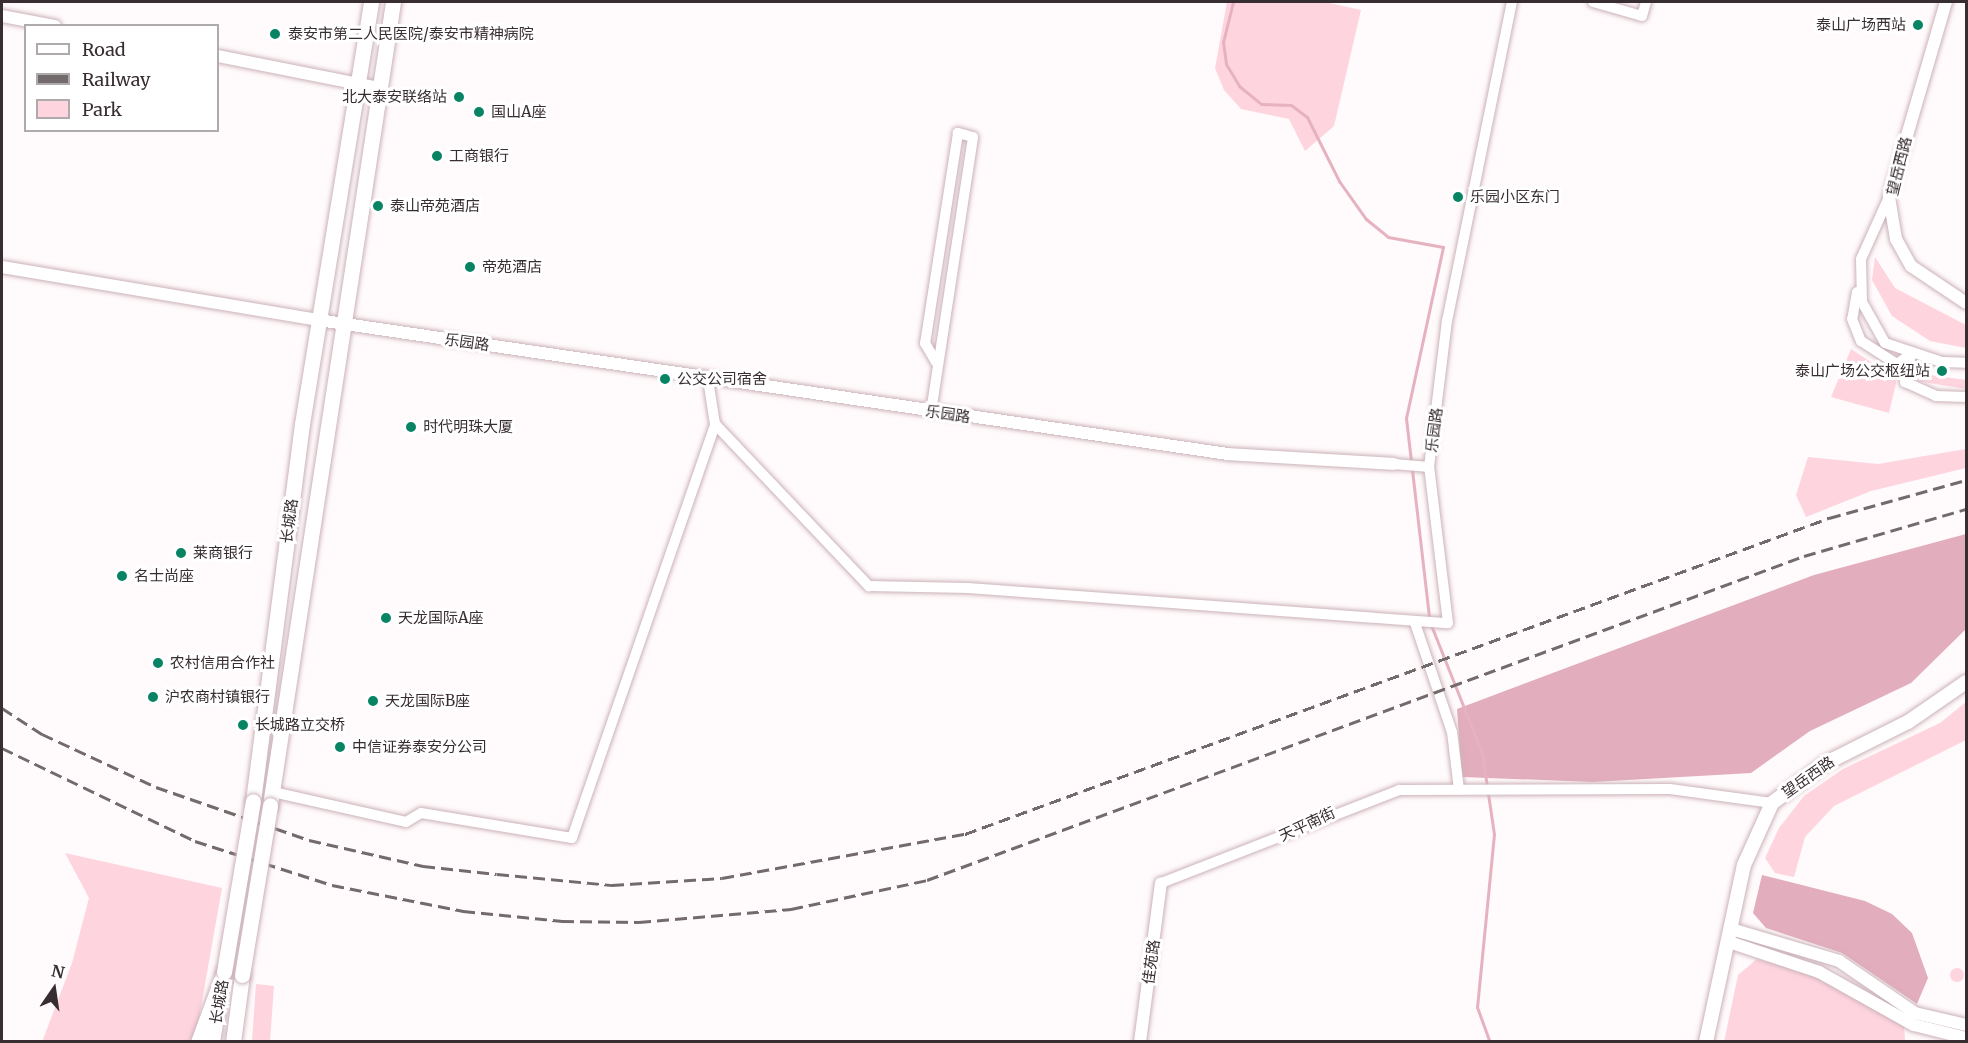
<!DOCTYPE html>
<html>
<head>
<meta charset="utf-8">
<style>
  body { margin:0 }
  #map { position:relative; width:1968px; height:1043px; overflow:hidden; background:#fffafb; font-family:Merriweather,"Noto Sans SC",serif }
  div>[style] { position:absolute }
  .green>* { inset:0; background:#fed4df }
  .round { border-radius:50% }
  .forest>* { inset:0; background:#e2adbc }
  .stream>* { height:3px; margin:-1.5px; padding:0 1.5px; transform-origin:1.5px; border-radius:1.5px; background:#e6b2c0 }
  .roads { filter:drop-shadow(0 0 2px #cbb2b9) drop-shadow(0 0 2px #cbb2b9) }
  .minor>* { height:10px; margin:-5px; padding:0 5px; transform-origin:5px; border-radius:5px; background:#fff }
  .tertiary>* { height:12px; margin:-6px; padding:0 6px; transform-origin:6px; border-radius:6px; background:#fff }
  .secondary>* { height:14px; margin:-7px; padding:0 7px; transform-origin:7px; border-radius:7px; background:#fff }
  .primary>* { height:15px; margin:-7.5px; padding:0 7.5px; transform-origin:7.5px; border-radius:7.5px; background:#fff }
  .rail>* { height:3px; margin-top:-1.5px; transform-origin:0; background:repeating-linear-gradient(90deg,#736a6c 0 12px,transparent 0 18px) }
  .bridges { filter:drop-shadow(0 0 2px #cbb2b9) drop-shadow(0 0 2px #cbb2b9) }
  .primary-bridge>* { height:15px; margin:-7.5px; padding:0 7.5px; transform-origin:7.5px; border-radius:7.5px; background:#fff }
  .dots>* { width:16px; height:16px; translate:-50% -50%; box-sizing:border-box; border:3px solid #fff; border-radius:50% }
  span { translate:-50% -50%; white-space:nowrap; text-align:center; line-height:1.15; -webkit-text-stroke:6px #fff; paint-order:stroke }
  .poi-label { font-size:15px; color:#382e31 }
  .right { translate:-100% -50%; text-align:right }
  .left { translate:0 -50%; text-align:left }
  .street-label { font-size:15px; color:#382e31 }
  .frame { position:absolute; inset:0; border:3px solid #382e31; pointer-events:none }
  .legend { position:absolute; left:24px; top:24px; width:195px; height:108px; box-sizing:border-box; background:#fff; border:2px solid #afabad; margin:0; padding:8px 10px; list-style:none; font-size:18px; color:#382e31 }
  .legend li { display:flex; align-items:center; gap:12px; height:30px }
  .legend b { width:30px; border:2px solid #afabad }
  .north { position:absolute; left:24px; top:959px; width:60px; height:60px; -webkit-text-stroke:4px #fff; paint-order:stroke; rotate:13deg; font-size:16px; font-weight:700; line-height:24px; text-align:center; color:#382e31 }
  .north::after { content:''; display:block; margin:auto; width:21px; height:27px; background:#382e31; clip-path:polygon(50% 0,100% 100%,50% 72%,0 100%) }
</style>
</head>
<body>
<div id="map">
  <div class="green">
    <div style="clip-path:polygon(1227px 2px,1325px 2px,1361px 10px,1334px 126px,1305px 151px,1289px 119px,1241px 109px,1224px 90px,1215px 68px)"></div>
    <div style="clip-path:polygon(1875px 257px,1895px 288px,1966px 325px,1966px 348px,1930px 341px,1892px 316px,1872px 280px)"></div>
    <div style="clip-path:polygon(1851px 349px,1897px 379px,1889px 413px,1831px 397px)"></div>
    <div style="clip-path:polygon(1923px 374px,1966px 380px,1966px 389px,1917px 381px)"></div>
    <div style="clip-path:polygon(1966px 449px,1966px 468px,1871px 491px,1806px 517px,1796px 495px,1808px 457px,1878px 464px)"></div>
    <div style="clip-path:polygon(1966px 702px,1966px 740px,1834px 806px,1805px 837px,1794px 877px,1775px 873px,1765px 858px,1779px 828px,1804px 796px,1843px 769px,1940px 723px)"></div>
    <div style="clip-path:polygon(65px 853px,222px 888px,195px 1041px,42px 1042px,72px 963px,89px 898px)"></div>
    <div style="clip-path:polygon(1757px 959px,1817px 976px,1904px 1026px,1905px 1041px,1724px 1042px,1738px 975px)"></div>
    <div class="round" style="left:1950px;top:968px;width:14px;height:14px"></div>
    <div style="clip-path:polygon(256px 984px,274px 986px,270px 1041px,252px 1041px)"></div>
  </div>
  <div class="forest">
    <div style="clip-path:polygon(1966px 534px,1965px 630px,1911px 683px,1810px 731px,1751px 773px,1593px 782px,1462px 777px,1457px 709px,1814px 575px)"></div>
    <div style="clip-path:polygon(1762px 875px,1865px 901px,1892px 914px,1912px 933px,1928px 978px,1917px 1004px,1842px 953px,1766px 928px,1753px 913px)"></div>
  </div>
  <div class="stream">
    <div style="left:1233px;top:2px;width:41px;rotate:104deg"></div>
    <div style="left:1223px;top:42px;width:22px;rotate:82deg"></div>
    <div style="left:1226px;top:64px;width:26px;rotate:59deg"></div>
    <div style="left:1239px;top:86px;width:28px;rotate:39deg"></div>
    <div style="left:1261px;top:104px;width:30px;rotate:2deg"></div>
    <div style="left:1291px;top:105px;width:20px;rotate:37deg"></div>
    <div style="left:1307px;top:117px;width:72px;rotate:63.4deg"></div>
    <div style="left:1339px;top:181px;width:47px;rotate:54.6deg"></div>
    <div style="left:1366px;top:219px;width:28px;rotate:39deg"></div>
    <div style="left:1388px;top:237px;width:56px;rotate:10.3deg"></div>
    <div style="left:1443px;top:247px;width:175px;rotate:102.2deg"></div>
    <div style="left:1406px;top:418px;width:201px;rotate:83.4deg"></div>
    <div style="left:1431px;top:625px;width:138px;rotate:68.3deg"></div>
    <div style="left:1482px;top:753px;width:82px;rotate:81.6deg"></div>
    <div style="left:1494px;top:834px;width:174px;rotate:95.6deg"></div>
    <div style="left:1477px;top:1007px;width:37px;rotate:70deg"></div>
  </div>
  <div class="roads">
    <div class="minor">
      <div style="left:1593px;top:2px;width:51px;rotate:15.9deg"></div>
      <div style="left:1642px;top:16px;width:15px;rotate:-74deg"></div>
      <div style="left:1889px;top:197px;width:68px;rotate:114.3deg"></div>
      <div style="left:1861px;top:259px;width:43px;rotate:88.7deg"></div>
      <div style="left:1862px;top:302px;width:47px;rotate:60.7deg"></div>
      <div style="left:1885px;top:343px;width:60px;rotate:18.4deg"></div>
      <div style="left:1942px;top:362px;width:24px;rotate:2deg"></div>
      <div style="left:1857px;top:292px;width:27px;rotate:100deg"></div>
      <div style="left:1852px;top:319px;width:24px;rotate:68deg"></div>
      <div style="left:1861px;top:341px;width:43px;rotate:32.6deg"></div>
      <div style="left:1897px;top:364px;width:17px;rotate:-36deg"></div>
      <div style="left:1911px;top:354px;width:29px;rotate:102deg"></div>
      <div style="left:1905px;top:382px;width:34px;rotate:24deg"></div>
      <div style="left:1936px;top:396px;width:30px;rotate:2deg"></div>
      <div style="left:708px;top:379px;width:46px;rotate:81.2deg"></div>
      <div style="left:715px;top:424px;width:224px;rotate:46.5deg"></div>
      <div style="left:869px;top:586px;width:99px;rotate:1.2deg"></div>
      <div style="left:968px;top:588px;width:481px;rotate:4.2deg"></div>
      <div style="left:1448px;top:623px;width:157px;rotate:-96.9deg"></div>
      <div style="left:931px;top:412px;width:278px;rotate:-81.3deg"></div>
      <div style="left:973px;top:137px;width:16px;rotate:-165deg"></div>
      <div style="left:958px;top:133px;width:213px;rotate:98.9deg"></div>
      <div style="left:925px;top:343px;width:22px;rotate:60deg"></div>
      <div style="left:1394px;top:464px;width:35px;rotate:5deg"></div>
      <div style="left:1429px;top:467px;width:147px;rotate:-83deg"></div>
      <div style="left:1447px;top:321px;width:326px;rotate:-78.5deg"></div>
      <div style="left:1415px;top:623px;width:115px;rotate:71.3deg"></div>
      <div style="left:1452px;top:732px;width:58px;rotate:83.1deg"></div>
      <div style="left:273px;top:792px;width:136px;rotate:12.7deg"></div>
      <div style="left:406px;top:822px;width:17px;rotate:-31deg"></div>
      <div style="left:421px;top:813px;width:153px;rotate:9.4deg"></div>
      <div style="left:572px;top:838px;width:438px;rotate:-70.9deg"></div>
      <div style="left:1161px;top:883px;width:256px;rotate:-21.3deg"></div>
      <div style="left:1399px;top:790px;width:271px;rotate:-0.2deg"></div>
      <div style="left:1670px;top:789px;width:103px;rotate:7.8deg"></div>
    </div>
    <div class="tertiary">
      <div style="left:1946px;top:2px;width:203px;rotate:106.3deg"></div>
      <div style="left:1889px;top:197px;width:43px;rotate:80.5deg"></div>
      <div style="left:1896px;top:239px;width:31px;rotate:61deg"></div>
      <div style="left:1911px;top:266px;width:66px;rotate:33.9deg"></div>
      <div style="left:2px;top:16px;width:54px;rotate:10.7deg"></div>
      <div style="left:218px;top:56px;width:164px;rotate:11.2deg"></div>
      <div style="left:2px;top:267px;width:320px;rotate:9.5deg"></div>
      <div style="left:318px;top:320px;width:920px;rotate:8.38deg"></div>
      <div style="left:1228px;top:454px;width:166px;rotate:3.4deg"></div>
      <div style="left:1731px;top:929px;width:113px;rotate:16.5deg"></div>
      <div style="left:1839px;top:961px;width:92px;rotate:34.4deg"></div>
      <div style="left:1915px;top:1013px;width:52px;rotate:13.2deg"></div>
      <div style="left:1729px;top:942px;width:95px;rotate:18.4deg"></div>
      <div style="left:1819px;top:972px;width:109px;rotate:29.2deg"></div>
      <div style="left:1914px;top:1025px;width:54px;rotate:14deg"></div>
      <div style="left:1140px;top:1042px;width:160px;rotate:-82.5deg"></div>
    </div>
    <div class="secondary">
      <div style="left:1706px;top:1042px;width:181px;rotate:-77.9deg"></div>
      <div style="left:1744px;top:865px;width:68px;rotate:-65.7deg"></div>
      <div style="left:1772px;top:803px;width:67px;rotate:-36.5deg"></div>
      <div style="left:1826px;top:763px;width:92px;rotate:-26.6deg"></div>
      <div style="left:1908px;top:722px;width:70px;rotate:-34.6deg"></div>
    </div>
    <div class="primary">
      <div style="left:253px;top:801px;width:380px;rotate:-82.6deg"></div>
      <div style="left:302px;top:424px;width:428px;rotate:-80.7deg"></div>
      <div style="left:270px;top:805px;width:812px;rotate:-81.29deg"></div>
      <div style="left:198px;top:1042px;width:75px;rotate:-69.6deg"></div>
      <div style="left:212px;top:1042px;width:32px;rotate:-81deg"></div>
      <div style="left:233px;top:1042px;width:68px;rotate:-82.3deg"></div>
    </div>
  </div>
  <div class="rail">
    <div style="left:2px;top:708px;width:48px;rotate:33deg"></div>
    <div style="left:42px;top:734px;width:126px;rotate:24.9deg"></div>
    <div style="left:156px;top:787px;width:162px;rotate:19.1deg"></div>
    <div style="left:309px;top:840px;width:117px;rotate:12.8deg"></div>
    <div style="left:423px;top:866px;width:74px;rotate:6.2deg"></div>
    <div style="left:497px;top:874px;width:116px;rotate:5.5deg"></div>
    <div style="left:612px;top:885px;width:110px;rotate:-3.6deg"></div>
    <div style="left:722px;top:878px;width:247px;rotate:-10.3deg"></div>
    <div style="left:965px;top:834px;width:920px;rotate:-20.09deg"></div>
    <div style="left:1829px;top:518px;width:142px;rotate:-15.5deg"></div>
    <div style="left:2px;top:748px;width:214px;rotate:25.7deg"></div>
    <div style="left:195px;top:841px;width:144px;rotate:17.8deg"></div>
    <div style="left:332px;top:885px;width:134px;rotate:11.2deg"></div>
    <div style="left:463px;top:911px;width:100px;rotate:5.8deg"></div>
    <div style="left:562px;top:921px;width:77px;rotate:0.7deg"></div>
    <div style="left:639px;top:922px;width:153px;rotate:-4.9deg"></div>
    <div style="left:791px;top:909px;width:139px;rotate:-12deg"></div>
    <div style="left:927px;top:880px;width:935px;rotate:-20.28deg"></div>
    <div style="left:1804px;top:556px;width:169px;rotate:-16.2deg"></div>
  </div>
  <div class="bridges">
    <div class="primary-bridge">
      <div style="left:224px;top:972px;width:173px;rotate:-80.4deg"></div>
      <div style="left:242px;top:975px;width:172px;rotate:-80.6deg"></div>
    </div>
  </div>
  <div class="dots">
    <div style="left:1918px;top:25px;background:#088465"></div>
    <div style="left:275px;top:34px;background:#088465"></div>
    <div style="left:459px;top:97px;background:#088465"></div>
    <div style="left:479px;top:112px;background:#088465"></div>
    <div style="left:437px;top:156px;background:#088465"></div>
    <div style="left:1458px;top:197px;background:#088465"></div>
    <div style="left:378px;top:206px;background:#088465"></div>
    <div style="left:470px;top:267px;background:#088465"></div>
    <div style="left:1942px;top:371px;background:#088465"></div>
    <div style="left:665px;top:379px;background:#088465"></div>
    <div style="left:411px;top:427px;background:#088465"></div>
    <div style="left:181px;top:553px;background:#088465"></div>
    <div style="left:122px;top:576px;background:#088465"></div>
    <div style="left:386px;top:618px;background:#088465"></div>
    <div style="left:158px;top:663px;background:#088465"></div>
    <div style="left:153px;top:697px;background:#088465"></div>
    <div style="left:373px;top:701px;background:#088465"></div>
    <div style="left:243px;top:725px;background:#088465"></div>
    <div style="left:340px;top:747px;background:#088465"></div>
  </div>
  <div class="poi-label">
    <span class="right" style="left:1906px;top:25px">泰山广场西站</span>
    <span class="left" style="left:288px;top:34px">泰安市第二人民医院/泰安市精神病院</span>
    <span class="right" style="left:447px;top:97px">北大泰安联络站</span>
    <span class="left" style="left:491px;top:112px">国山A座</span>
    <span class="left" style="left:449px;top:156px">工商银行</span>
    <span class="left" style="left:1470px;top:197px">乐园小区东门</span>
    <span class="left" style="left:390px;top:206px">泰山帝苑酒店</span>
    <span class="left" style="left:482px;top:267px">帝苑酒店</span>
    <span class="right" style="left:1930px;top:371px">泰山广场公交枢纽站</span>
    <span class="left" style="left:677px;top:379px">公交公司宿舍</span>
    <span class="left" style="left:423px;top:427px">时代明珠大厦</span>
    <span class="left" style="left:193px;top:553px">莱商银行</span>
    <span class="left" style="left:134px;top:576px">名士尚座</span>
    <span class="left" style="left:398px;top:618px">天龙国际A座</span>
    <span class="left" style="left:170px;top:663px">农村信用合作社</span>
    <span class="left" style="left:165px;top:697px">沪农商村镇银行</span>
    <span class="left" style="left:385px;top:701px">天龙国际B座</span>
    <span class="left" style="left:255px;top:725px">长城路立交桥</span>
    <span class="left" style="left:352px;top:747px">中信证券泰安分公司</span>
  </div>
  <div class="street-label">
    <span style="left:1899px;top:166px;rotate:-76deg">望岳西路</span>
    <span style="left:467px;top:342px;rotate:8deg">乐园路</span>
    <span style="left:948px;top:414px;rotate:8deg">乐园路</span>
    <span style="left:1434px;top:430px;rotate:-83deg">乐园路</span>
    <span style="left:289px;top:521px;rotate:-82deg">长城路</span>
    <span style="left:1808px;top:777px;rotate:-35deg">望岳西路</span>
    <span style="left:1307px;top:824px;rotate:-25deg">天平南街</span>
    <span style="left:1151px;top:962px;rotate:-82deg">佳苑路</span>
    <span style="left:219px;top:1002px;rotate:-80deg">长城路</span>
  </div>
  <div class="frame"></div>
  <ul class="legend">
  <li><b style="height:8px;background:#fff"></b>Road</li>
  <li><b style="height:8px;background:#736a6c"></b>Railway</li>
  <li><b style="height:16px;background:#fed4df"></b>Park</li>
  </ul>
  <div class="north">N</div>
</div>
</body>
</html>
